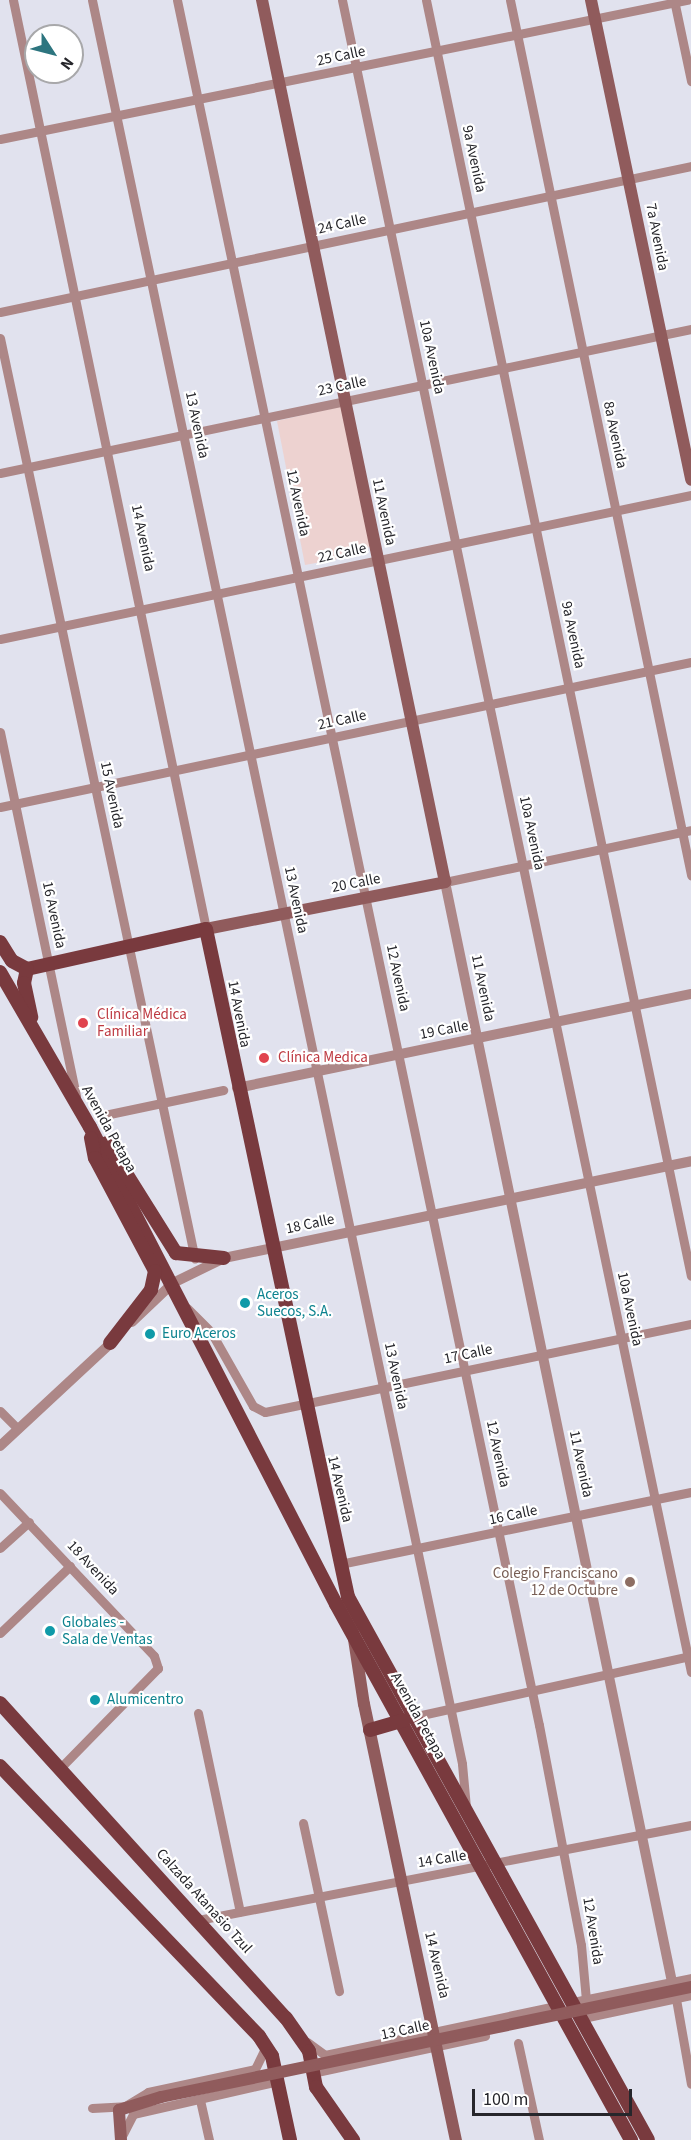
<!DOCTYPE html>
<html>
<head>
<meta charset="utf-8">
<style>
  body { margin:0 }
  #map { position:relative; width:691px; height:2140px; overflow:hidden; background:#e1e2ee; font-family:"Source Sans 3",sans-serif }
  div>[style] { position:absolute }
  .commercial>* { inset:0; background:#edd2d0 }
  .minor>* { height:9px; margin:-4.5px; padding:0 4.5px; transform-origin:4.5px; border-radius:4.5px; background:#ad8787 }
  .tertiary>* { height:10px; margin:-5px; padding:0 5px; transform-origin:5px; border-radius:5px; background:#ad8787 }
  .secondary>* { height:12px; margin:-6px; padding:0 6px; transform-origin:6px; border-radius:6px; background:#905b5c }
  .primary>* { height:14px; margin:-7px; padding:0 7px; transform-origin:7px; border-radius:7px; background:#793a3e }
  .secondary-bridge>* { height:12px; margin:-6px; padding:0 6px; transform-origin:6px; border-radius:6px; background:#905b5c }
  .dots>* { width:16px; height:16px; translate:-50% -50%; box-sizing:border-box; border:3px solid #fff; border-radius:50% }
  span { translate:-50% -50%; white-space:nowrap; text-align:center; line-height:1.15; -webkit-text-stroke:4.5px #fff; paint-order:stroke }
  .street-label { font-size:15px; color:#26262b }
  .health-label { font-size:15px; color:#be3a42 }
  .left { translate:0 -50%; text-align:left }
  .culture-label { font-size:15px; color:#0d838f }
  .education-label { font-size:15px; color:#785e54 }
  .right { translate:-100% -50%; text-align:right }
  .north { position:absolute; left:24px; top:24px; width:60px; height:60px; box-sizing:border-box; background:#fff; border:2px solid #a8a8aa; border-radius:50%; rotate:126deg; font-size:16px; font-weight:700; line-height:24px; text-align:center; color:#26262b }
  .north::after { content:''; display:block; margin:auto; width:21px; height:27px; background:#2d757f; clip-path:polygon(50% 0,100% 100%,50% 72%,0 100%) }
  .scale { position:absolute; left:472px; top:2089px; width:160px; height:27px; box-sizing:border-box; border:3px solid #26262b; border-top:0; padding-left:8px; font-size:18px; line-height:21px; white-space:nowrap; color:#26262b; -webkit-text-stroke:4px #fff; paint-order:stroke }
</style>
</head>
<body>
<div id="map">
  <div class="commercial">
    <div style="clip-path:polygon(342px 406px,370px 545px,364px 554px,305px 565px,277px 421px)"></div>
  </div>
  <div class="minor">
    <div style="left:13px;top:0;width:949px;rotate:78.26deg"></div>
    <div style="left:92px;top:0;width:1802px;rotate:78.15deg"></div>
    <div style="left:462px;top:1764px;width:43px;rotate:84.7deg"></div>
    <div style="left:177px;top:0;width:1763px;rotate:78.15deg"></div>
    <div style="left:539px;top:1725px;width:224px;rotate:79.2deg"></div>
    <div style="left:581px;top:1945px;width:55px;rotate:84.8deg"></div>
    <div style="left:342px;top:0;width:1708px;rotate:78.21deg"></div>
    <div style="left:426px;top:0;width:1303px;rotate:78.27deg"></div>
    <div style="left:510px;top:0;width:894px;rotate:78.31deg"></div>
    <div style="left:674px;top:0;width:83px;rotate:78.1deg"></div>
    <div style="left:0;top:139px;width:701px;rotate:-11.44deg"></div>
    <div style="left:0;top:312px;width:706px;rotate:-11.93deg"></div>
    <div style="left:0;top:338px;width:941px;rotate:78.05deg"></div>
    <div style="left:0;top:473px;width:706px;rotate:-11.77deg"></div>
    <div style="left:0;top:639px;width:706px;rotate:-11.77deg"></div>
    <div style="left:0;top:732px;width:372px;rotate:78.2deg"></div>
    <div style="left:0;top:807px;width:706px;rotate:-11.85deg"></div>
    <div style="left:445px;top:882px;width:251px;rotate:-11.9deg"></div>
    <div style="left:100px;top:1116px;width:126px;rotate:-11.9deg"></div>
    <div style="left:187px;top:1308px;width:34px;rotate:45deg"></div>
    <div style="left:211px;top:1332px;width:85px;rotate:60.4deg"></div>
    <div style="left:253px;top:1406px;width:13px;rotate:27deg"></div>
    <div style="left:265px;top:1412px;width:435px;rotate:-11.7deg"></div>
    <div style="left:0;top:1411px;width:25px;rotate:45deg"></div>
    <div style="left:0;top:1493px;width:224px;rotate:46.6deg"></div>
    <div style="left:154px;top:1656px;width:13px;rotate:72deg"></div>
    <div style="left:158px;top:1668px;width:140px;rotate:134.4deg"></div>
    <div style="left:0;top:1548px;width:39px;rotate:-42deg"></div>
    <div style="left:340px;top:1564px;width:358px;rotate:-11.6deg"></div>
    <div style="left:0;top:1633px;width:97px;rotate:-43.7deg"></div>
    <div style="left:198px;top:1713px;width:203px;rotate:78.1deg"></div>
    <div style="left:417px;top:1716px;width:280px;rotate:-12.4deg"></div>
    <div style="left:303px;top:1823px;width:172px;rotate:77.9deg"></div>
    <div style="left:198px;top:1920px;width:502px;rotate:-10.91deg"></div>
    <div style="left:676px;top:1999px;width:86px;rotate:80deg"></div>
    <div style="left:573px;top:2002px;width:120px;rotate:-11.5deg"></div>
    <div style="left:583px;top:2018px;width:110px;rotate:-12deg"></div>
    <div style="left:307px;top:2042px;width:22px;rotate:36deg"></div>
    <div style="left:325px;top:2055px;width:236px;rotate:-12deg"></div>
    <div style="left:518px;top:2043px;width:99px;rotate:77.8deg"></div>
    <div style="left:312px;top:2073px;width:177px;rotate:-12.1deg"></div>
    <div style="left:200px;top:2100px;width:41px;rotate:77.3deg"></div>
    <div style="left:92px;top:2108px;width:33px;rotate:-3deg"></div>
    <div style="left:125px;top:2106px;width:27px;rotate:-31deg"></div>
    <div style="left:148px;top:2092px;width:109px;rotate:-12.1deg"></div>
    <div style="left:255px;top:2069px;width:25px;rotate:-64deg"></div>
    <div style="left:123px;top:2134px;width:22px;rotate:-63deg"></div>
    <div style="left:133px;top:2114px;width:149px;rotate:-12.8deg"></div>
  </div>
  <div class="tertiary">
    <div style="left:445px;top:882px;width:1123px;rotate:78.34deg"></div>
    <div style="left:237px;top:1088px;width:464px;rotate:-11.7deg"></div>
    <div style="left:132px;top:1322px;width:57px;rotate:-43.6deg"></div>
    <div style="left:173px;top:1283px;width:57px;rotate:-26.1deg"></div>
    <div style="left:224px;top:1258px;width:477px;rotate:-11.7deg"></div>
    <div style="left:0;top:1446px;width:156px;rotate:-42.9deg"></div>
  </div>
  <div class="secondary">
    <div style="left:591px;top:0;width:490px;rotate:78.2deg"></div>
    <div style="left:206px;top:929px;width:244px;rotate:-11.1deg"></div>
    <div style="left:445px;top:882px;width:901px;rotate:-101.72deg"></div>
    <div style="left:348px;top:1600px;width:105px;rotate:81.3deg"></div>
    <div style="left:364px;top:1704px;width:446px;rotate:78.1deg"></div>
    <div style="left:121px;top:2140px;width:30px;rotate:-94deg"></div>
    <div style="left:119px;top:2110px;width:44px;rotate:-17.2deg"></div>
  </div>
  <div class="primary">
    <div style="left:0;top:942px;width:22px;rotate:58deg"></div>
    <div style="left:12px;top:961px;width:17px;rotate:28deg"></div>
    <div style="left:27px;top:969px;width:183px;rotate:-12.6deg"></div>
    <div style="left:206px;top:929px;width:683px;rotate:78deg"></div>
    <div style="left:348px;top:1597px;width:620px;rotate:61.08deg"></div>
    <div style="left:27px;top:969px;width:14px;rotate:102deg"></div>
    <div style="left:24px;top:983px;width:35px;rotate:78deg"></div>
    <div style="left:0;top:972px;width:179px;rotate:59.9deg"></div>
    <div style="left:90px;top:1127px;width:537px;rotate:62.72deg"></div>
    <div style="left:336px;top:1604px;width:612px;rotate:61.17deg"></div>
    <div style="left:91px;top:1138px;width:20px;rotate:79deg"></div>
    <div style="left:95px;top:1158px;width:128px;rotate:62deg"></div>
    <div style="left:155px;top:1271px;width:19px;rotate:102deg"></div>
    <div style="left:151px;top:1290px;width:67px;rotate:127.7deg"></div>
    <div style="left:107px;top:1143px;width:130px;rotate:57.9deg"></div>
    <div style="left:176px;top:1253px;width:48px;rotate:5.9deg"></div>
    <div style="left:0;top:1703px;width:425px;rotate:47.8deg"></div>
    <div style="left:286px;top:2018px;width:40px;rotate:55.1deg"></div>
    <div style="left:309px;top:2051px;width:37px;rotate:79deg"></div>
    <div style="left:316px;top:2087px;width:65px;rotate:55.1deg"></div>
    <div style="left:370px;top:1730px;width:35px;rotate:-16deg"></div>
    <div style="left:0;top:1766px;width:374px;rotate:46.2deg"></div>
    <div style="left:259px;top:2036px;width:24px;rotate:57deg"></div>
    <div style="left:272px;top:2056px;width:86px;rotate:77.9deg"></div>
  </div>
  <div class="secondary-bridge">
    <div style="left:161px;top:2097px;width:541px;rotate:-11.73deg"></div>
  </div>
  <div class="dots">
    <div style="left:83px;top:1023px;background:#e0444e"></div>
    <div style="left:264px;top:1058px;background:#e0444e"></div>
    <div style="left:245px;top:1303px;background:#0f9aa8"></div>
    <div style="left:150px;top:1334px;background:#0f9aa8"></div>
    <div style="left:630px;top:1582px;background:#8d6e63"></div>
    <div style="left:50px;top:1631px;background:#0f9aa8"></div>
    <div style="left:95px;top:1700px;background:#0f9aa8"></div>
  </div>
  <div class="street-label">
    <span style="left:341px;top:56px;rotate:-12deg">25 Calle</span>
    <span style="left:474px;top:159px;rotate:78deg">9a Avenida</span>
    <span style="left:342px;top:224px;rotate:-12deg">24 Calle</span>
    <span style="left:657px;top:237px;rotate:79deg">7a Avenida</span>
    <span style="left:432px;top:357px;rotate:78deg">10a Avenida</span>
    <span style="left:342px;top:386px;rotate:-12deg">23 Calle</span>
    <span style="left:197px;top:425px;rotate:78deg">13 Avenida</span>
    <span style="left:615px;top:435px;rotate:78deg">8a Avenida</span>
    <span style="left:298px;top:503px;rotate:78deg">12 Avenida</span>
    <span style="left:384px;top:512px;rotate:78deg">11 Avenida</span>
    <span style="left:143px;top:538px;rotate:78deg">14 Avenida</span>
    <span style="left:342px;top:553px;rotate:-12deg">22 Calle</span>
    <span style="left:573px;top:635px;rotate:78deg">9a Avenida</span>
    <span style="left:342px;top:720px;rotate:-12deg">21 Calle</span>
    <span style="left:112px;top:795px;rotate:78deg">15 Avenida</span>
    <span style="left:532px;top:833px;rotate:78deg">10a Avenida</span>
    <span style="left:356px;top:883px;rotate:-11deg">20 Calle</span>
    <span style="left:296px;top:900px;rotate:78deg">13 Avenida</span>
    <span style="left:54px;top:915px;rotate:78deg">16 Avenida</span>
    <span style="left:398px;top:978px;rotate:78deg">12 Avenida</span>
    <span style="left:483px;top:988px;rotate:78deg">11 Avenida</span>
    <span style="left:239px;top:1014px;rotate:79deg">14 Avenida</span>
    <span style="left:444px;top:1030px;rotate:-11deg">19 Calle</span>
    <span style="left:109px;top:1129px;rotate:61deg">Avenida Petapa</span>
    <span style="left:310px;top:1224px;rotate:-12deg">18 Calle</span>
    <span style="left:630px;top:1309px;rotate:78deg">10a Avenida</span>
    <span style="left:468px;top:1354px;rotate:-12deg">17 Calle</span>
    <span style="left:396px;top:1376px;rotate:78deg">13 Avenida</span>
    <span style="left:498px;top:1454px;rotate:78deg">12 Avenida</span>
    <span style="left:581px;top:1464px;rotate:78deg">11 Avenida</span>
    <span style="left:340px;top:1489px;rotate:77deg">14 Avenida</span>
    <span style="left:513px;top:1515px;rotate:-12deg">16 Calle</span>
    <span style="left:93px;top:1568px;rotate:47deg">18 Avenida</span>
    <span style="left:418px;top:1716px;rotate:61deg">Avenida Petapa</span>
    <span style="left:442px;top:1859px;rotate:-9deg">14 Calle</span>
    <span style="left:204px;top:1901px;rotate:48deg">Calzada Atanasio Tzul</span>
    <span style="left:593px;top:1931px;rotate:81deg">12 Avenida</span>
    <span style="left:437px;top:1965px;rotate:77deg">14 Avenida</span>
    <span style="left:405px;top:2030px;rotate:-12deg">13 Calle</span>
  </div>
  <div class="health-label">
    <span class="left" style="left:97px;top:1023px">Clínica Médica<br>Familiar</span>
    <span class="left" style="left:278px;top:1058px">Clínica Medica</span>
  </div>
  <div class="culture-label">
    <span class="left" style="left:257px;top:1303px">Aceros<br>Suecos, S.A.</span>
    <span class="left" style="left:162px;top:1334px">Euro Aceros</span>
    <span class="left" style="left:62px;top:1631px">Globales -<br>Sala de Ventas</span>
    <span class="left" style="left:107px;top:1700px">Alumicentro</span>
  </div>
  <div class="education-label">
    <span class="right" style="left:618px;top:1582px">Colegio Franciscano<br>12 de Octubre</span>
  </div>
  <div class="north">N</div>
  <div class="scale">100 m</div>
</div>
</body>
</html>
